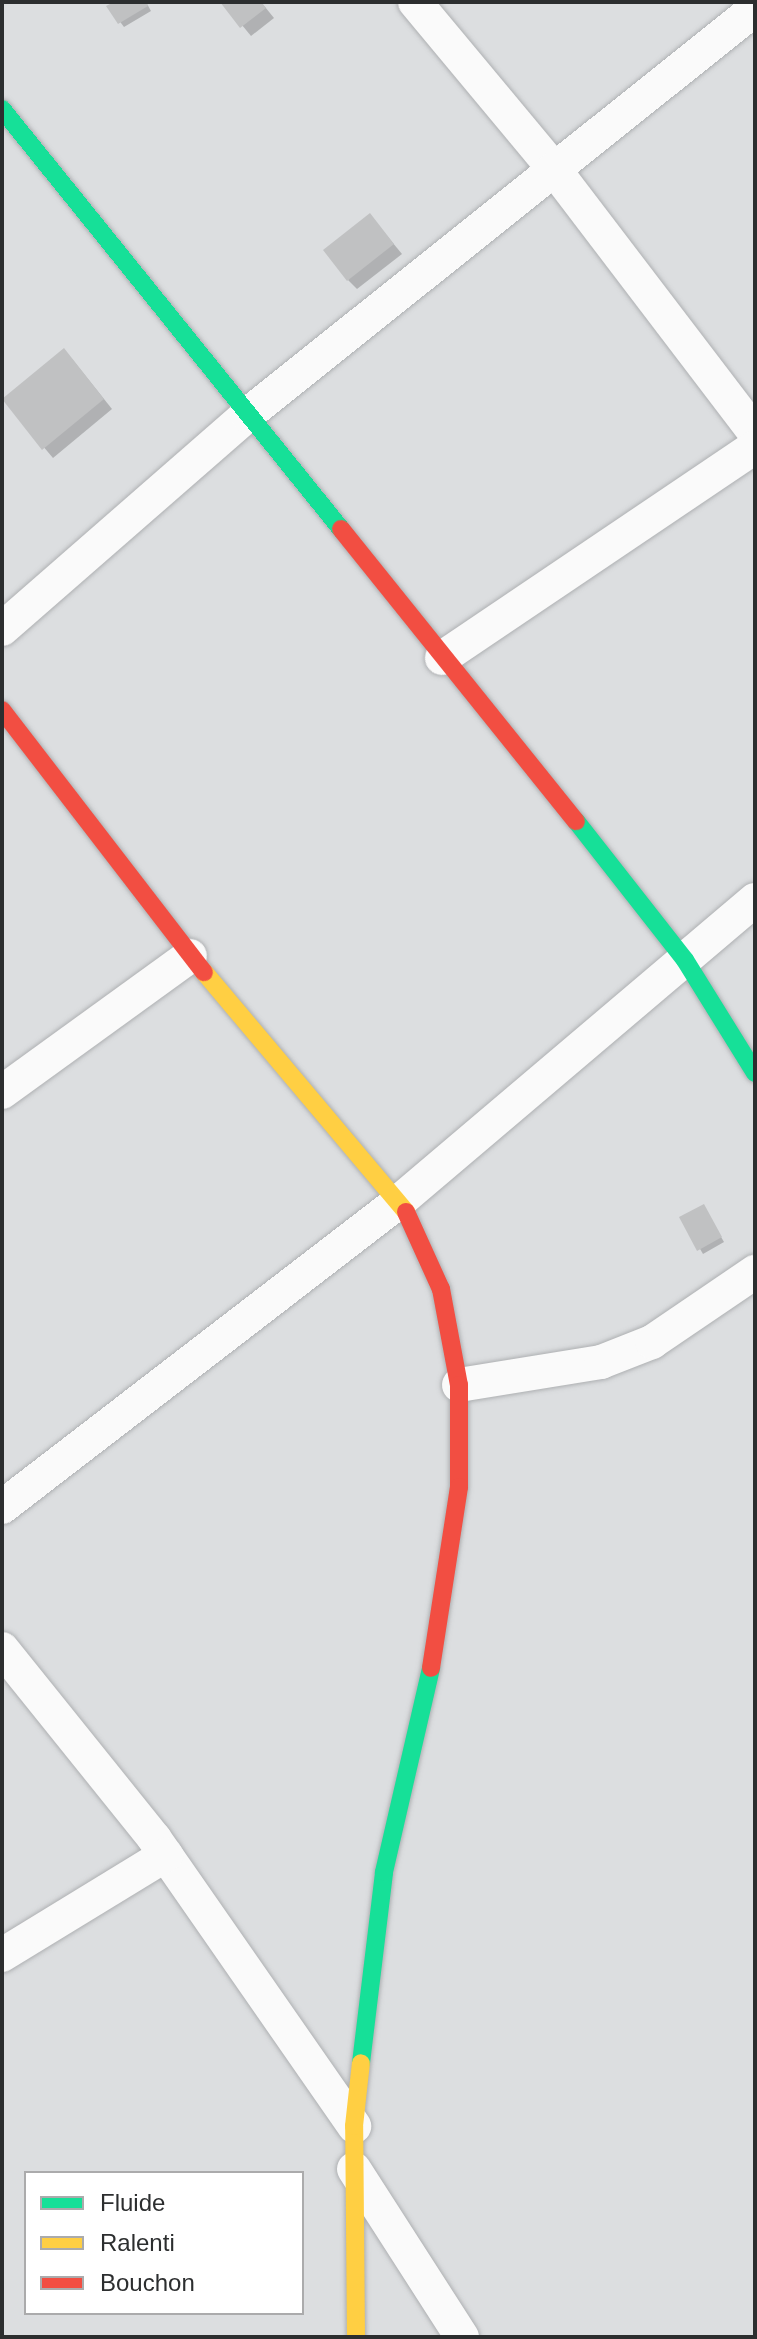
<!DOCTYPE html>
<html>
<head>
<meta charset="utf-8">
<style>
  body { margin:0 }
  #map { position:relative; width:757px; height:2339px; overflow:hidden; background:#dcdee0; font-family:Arial,sans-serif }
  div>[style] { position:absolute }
  .shadow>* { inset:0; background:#0003 }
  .building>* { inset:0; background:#c0c1c2 }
  .roads { filter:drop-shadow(0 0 2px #aeb0b2) drop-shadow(0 0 2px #aeb0b2) }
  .street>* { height:34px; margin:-17px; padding:0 17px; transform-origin:17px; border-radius:17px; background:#fafafa }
  .fast>* { height:18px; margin:-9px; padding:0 9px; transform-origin:9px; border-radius:9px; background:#16e098 }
  .slow>* { height:18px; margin:-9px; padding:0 9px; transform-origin:9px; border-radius:9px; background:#ffcf43 }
  .jam>* { height:18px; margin:-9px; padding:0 9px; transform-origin:9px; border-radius:9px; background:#f24e42 }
  span { translate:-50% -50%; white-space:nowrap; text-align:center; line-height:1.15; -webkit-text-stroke:6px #fff; paint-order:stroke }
  .frame { position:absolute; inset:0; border:4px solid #2c2e2f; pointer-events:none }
  .legend { position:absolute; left:24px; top:2171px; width:280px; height:144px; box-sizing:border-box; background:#fff; border:2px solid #ababac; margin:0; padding:10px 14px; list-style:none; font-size:24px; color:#2c2e2f }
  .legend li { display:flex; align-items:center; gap:16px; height:40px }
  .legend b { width:40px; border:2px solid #ababac }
</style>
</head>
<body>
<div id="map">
  <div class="shadow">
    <div style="clip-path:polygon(117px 2px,146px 2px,151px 11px,124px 27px,109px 7px)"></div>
    <div style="clip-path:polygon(223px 2px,261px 2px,274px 18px,251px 36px)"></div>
    <div style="clip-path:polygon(378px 225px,402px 254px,357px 289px,348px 280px)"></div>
    <div style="clip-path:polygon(72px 359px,112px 409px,53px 458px,4px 400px)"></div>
    <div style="clip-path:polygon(703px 1206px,724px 1242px,703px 1254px,682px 1218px)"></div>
  </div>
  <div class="building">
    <div style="clip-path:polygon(114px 2px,146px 2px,148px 6px,118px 24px,106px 6px)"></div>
    <div style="clip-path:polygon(220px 2px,261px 2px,266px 8px,240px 28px)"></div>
    <div style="clip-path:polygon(370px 213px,394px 244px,347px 281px,323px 250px)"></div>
    <div style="clip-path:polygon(64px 348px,104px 399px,42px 450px,2px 399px)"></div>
    <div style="clip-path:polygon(704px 1204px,722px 1237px,697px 1251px,679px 1217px)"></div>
  </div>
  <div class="roads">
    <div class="street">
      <div style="left:415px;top:2px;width:217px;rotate:50.2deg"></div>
      <div style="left:554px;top:169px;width:332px;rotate:52.7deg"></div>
      <div style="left:2px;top:629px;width:325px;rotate:-41.1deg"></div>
      <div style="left:247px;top:415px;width:650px;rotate:-38.63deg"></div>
      <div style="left:442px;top:658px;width:377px;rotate:-34deg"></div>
      <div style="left:2px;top:1092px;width:232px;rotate:-35.9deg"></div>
      <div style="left:459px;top:1385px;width:144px;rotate:-9.2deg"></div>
      <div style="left:601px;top:1362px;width:55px;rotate:-21.4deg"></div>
      <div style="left:652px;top:1342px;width:125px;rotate:-34.2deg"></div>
      <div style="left:2px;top:1507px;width:503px;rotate:-37.58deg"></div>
      <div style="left:401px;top:1200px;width:464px;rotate:-40.3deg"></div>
      <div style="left:2px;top:1649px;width:243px;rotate:51.2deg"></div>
      <div style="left:154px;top:1838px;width:351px;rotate:55.2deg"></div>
      <div style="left:2px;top:1955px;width:192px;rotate:-31.4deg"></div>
      <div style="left:354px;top:2169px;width:200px;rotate:57.3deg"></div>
    </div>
    <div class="fast">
      <div style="left:2px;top:109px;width:540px;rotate:51.09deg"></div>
      <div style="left:576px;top:821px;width:177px;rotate:51.9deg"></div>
      <div style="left:685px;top:960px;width:133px;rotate:58.2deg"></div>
      <div style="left:361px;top:2063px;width:192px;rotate:-83.1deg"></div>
      <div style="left:384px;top:1872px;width:209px;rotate:-77deg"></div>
    </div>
    <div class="slow">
      <div style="left:204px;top:972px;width:314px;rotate:49.9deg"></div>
      <div style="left:356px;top:2337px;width:211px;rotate:-90.5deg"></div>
      <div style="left:354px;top:2126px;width:63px;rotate:-83.7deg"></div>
    </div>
    <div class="jam">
      <div style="left:341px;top:529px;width:375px;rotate:51.2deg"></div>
      <div style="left:2px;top:710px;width:331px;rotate:52.4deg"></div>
      <div style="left:406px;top:1212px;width:85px;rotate:65.6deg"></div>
      <div style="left:441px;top:1289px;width:98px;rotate:79.4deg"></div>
      <div style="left:459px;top:1385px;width:102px;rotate:90deg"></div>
      <div style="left:459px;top:1487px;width:183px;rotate:98.8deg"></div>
    </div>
  </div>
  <div class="frame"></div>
  <ul class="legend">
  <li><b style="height:10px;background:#16e098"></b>Fluide</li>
  <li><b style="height:10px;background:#ffcf43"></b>Ralenti</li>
  <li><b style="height:10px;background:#f24e42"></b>Bouchon</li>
  </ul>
</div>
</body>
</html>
